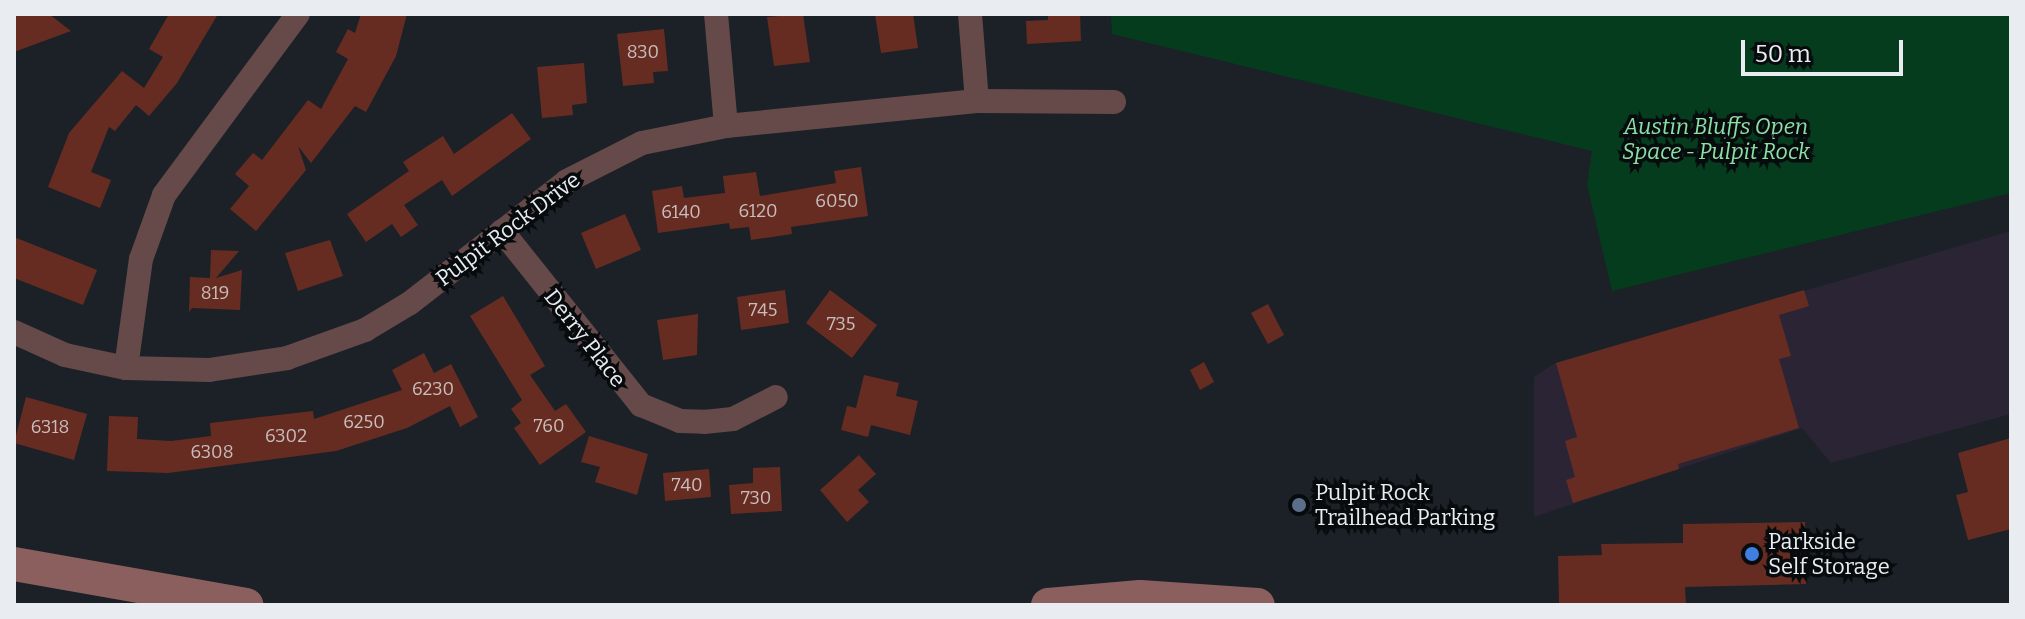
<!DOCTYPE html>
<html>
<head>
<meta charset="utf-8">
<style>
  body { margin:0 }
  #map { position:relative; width:2025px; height:619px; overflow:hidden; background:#1b2127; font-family:Bitter,serif }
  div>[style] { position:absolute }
  .commercial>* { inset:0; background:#2b2434 }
  .green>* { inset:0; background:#043c1d }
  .building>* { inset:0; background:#672c21 }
  .minor>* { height:24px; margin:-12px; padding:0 12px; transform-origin:12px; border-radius:12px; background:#664949 }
  .secondary>* { height:34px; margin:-17px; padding:0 17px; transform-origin:17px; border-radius:17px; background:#8c5f5f }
  .dots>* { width:22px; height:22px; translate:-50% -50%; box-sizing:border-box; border:4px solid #080b0d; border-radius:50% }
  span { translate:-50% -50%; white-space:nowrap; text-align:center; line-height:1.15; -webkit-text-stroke:7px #080b0d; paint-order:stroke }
  .number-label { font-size:18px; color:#c8bdbd }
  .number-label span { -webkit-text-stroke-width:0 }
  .park-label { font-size:22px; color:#8be0a5; font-style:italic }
  .street-label { font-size:22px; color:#e9edf1 }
  .poi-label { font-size:22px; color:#e9edf1 }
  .left { translate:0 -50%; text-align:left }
  .frame { position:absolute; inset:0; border:16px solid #e9edf1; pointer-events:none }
  .scale { position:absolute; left:1741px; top:40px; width:162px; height:36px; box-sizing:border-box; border:4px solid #e9edf1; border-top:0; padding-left:10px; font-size:24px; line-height:28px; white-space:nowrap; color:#e9edf1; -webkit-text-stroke:6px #080b0d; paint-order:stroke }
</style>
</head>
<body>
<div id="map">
  <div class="commercial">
    <div style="clip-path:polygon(2011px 231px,2011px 414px,1831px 463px,1802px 428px,1534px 517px,1534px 377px,1555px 363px)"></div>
  </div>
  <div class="green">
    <div style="clip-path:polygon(1111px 14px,2011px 14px,2011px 193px,1612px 291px,1587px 185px,1592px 151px,1112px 34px)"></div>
  </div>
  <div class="building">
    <div style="clip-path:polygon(14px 14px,49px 14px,71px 31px,14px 52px)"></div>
    <div style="clip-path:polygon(169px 14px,218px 14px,177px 83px,149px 116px,136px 105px,115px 131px,109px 127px,91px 172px,111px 180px,100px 208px,48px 187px,69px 133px,122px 71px,144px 88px,163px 57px,149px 49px)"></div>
    <div style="clip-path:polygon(361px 14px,407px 14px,396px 56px,366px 112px,355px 106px,311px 163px,298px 146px,306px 170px,256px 231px,230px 209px,249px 186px,235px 174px,253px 153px,262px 160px,308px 100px,321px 109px,348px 59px,336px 52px,348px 29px,355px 33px)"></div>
    <div style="clip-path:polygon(803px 14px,810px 62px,774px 66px,767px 17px)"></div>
    <div style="clip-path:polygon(875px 14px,913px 14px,918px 48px,881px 53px)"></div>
    <div style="clip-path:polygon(1048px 14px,1080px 14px,1081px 41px,1027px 44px,1026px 21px,1048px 20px)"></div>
    <div style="clip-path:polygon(664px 29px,668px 71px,653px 72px,654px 83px,623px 86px,617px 34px)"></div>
    <div style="clip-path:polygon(584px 63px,587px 103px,572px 105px,573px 115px,542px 118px,537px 67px)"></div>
    <div style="clip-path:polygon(512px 113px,531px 139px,452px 196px,442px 180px,404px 205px,418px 225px,401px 237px,392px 224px,366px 242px,347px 214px,409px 171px,403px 162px,443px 136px,454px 154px)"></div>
    <div style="clip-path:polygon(861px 167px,868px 216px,791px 227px,792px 234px,751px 240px,749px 227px,730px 229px,729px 223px,658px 233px,652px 191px,682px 186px,684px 198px,725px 193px,723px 176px,756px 172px,760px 196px,836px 183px,834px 171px)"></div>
    <div style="clip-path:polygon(625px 214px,641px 250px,596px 269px,581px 233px)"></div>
    <div style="clip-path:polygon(14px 237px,97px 270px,83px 305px,14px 278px)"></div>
    <div style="clip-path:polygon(330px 240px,343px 276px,298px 291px,285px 253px)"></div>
    <div style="clip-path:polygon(211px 250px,239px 251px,216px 278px,242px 270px,240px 310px,192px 308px,189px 312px,190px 277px,210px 278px)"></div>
    <div style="clip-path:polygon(785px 290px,789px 323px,741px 330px,737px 297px)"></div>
    <div style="clip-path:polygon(830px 290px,877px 325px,852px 358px,806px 323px)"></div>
    <div style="clip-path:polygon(1804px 290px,1809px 306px,1779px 315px,1791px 356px,1779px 359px,1799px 428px,1678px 464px,1679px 469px,1573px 503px,1566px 480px,1575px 477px,1565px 441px,1577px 437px,1556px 363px)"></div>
    <div style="clip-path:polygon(503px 296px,545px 366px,530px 375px,555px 411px,566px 404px,586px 432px,540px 465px,514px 428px,521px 423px,511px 409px,522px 400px,470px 316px)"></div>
    <div style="clip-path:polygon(1268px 304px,1284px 335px,1268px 344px,1251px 313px)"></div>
    <div style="clip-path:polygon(698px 314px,697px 355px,663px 360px,657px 320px)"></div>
    <div style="clip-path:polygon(424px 353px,434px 373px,451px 364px,478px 417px,460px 427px,450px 406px,407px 428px,336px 451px,168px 473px,107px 471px,109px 416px,138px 417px,137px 439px,171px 441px,211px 436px,210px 423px,313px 411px,314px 419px,402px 390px,392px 370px)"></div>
    <div style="clip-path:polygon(1204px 362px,1214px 382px,1200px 390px,1190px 370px)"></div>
    <div style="clip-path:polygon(864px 375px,899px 383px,896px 396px,918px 401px,910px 435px,871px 425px,868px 437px,841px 430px,847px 406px,856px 408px)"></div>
    <div style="clip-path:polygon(26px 397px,87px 414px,74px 460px,14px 443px)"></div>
    <div style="clip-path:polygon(589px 436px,648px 454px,637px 495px,595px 482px,600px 467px,581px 462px)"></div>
    <div style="clip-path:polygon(2011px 438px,2011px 529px,1968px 540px,1956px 495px,1968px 492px,1958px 453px)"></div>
    <div style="clip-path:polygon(859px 455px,876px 474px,858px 490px,869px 502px,847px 522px,820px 490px)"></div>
    <div style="clip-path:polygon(780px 467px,782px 511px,731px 514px,729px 485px,753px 483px,753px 468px)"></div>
    <div style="clip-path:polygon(709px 469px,711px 497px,665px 501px,663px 473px)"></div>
    <div style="clip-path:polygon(1805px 522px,1806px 584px,1685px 587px,1686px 605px,1559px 605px,1558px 556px,1602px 555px,1601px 544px,1683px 543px,1683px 524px)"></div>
  </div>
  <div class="minor">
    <div style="left:716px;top:14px;width:112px;rotate:84.9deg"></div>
    <div style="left:970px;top:14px;width:87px;rotate:85.4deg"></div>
    <div style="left:502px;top:231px;width:223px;rotate:51.4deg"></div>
    <div style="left:641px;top:405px;width:42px;rotate:22.3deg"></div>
    <div style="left:680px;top:421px;width:24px;rotate:2deg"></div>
    <div style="left:704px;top:422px;width:29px;rotate:-6deg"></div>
    <div style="left:733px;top:419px;width:48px;rotate:-27.1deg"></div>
    <div style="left:14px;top:332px;width:56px;rotate:24.3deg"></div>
    <div style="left:65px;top:355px;width:62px;rotate:12deg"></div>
    <div style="left:126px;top:368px;width:83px;rotate:1.4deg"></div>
    <div style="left:209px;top:370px;width:79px;rotate:-8.7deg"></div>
    <div style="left:287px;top:358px;width:83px;rotate:-19.7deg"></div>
    <div style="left:365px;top:330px;width:52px;rotate:-31deg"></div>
    <div style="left:410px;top:303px;width:199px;rotate:-37.8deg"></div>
    <div style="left:567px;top:181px;width:84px;rotate:-26.9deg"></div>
    <div style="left:642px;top:143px;width:86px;rotate:-11.4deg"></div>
    <div style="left:726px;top:126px;width:252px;rotate:-5.7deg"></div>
    <div style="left:977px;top:101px;width:137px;rotate:0.4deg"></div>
    <div style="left:126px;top:368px;width:110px;rotate:-82.2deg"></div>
    <div style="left:141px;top:259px;width:68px;rotate:-70.2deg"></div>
    <div style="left:164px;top:195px;width:225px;rotate:-53.5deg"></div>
  </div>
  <div class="secondary">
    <div style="left:14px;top:564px;width:236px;rotate:10deg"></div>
    <div style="left:1048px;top:605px;width:92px;rotate:-5deg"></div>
    <div style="left:1140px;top:597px;width:118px;rotate:3.9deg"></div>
  </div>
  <div class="dots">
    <div style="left:1299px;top:505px;background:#5c6f8a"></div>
    <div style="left:1752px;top:554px;background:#3f7fe0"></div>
  </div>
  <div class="number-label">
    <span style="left:643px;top:52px">830</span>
    <span style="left:837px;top:201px">6050</span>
    <span style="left:758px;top:211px">6120</span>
    <span style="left:681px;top:212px">6140</span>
    <span style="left:215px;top:293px">819</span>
    <span style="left:763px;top:310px">745</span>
    <span style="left:841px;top:324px">735</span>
    <span style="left:433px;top:389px">6230</span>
    <span style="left:364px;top:422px">6250</span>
    <span style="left:549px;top:426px">760</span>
    <span style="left:50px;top:427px">6318</span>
    <span style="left:286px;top:436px">6302</span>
    <span style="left:212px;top:452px">6308</span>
    <span style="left:687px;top:485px">740</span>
    <span style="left:756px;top:498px">730</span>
  </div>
  <div class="park-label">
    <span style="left:1716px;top:139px">Austin Bluffs Open<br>Space - Pulpit Rock</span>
  </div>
  <div class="street-label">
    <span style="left:508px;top:229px;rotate:-37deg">Pulpit Rock Drive</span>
    <span style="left:585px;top:338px;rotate:52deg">Derry Place</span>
  </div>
  <div class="poi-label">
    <span class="left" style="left:1315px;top:505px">Pulpit Rock<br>Trailhead Parking</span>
    <span class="left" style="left:1768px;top:554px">Parkside<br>Self Storage</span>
  </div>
  <div class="frame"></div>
  <div class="scale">50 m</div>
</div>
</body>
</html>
